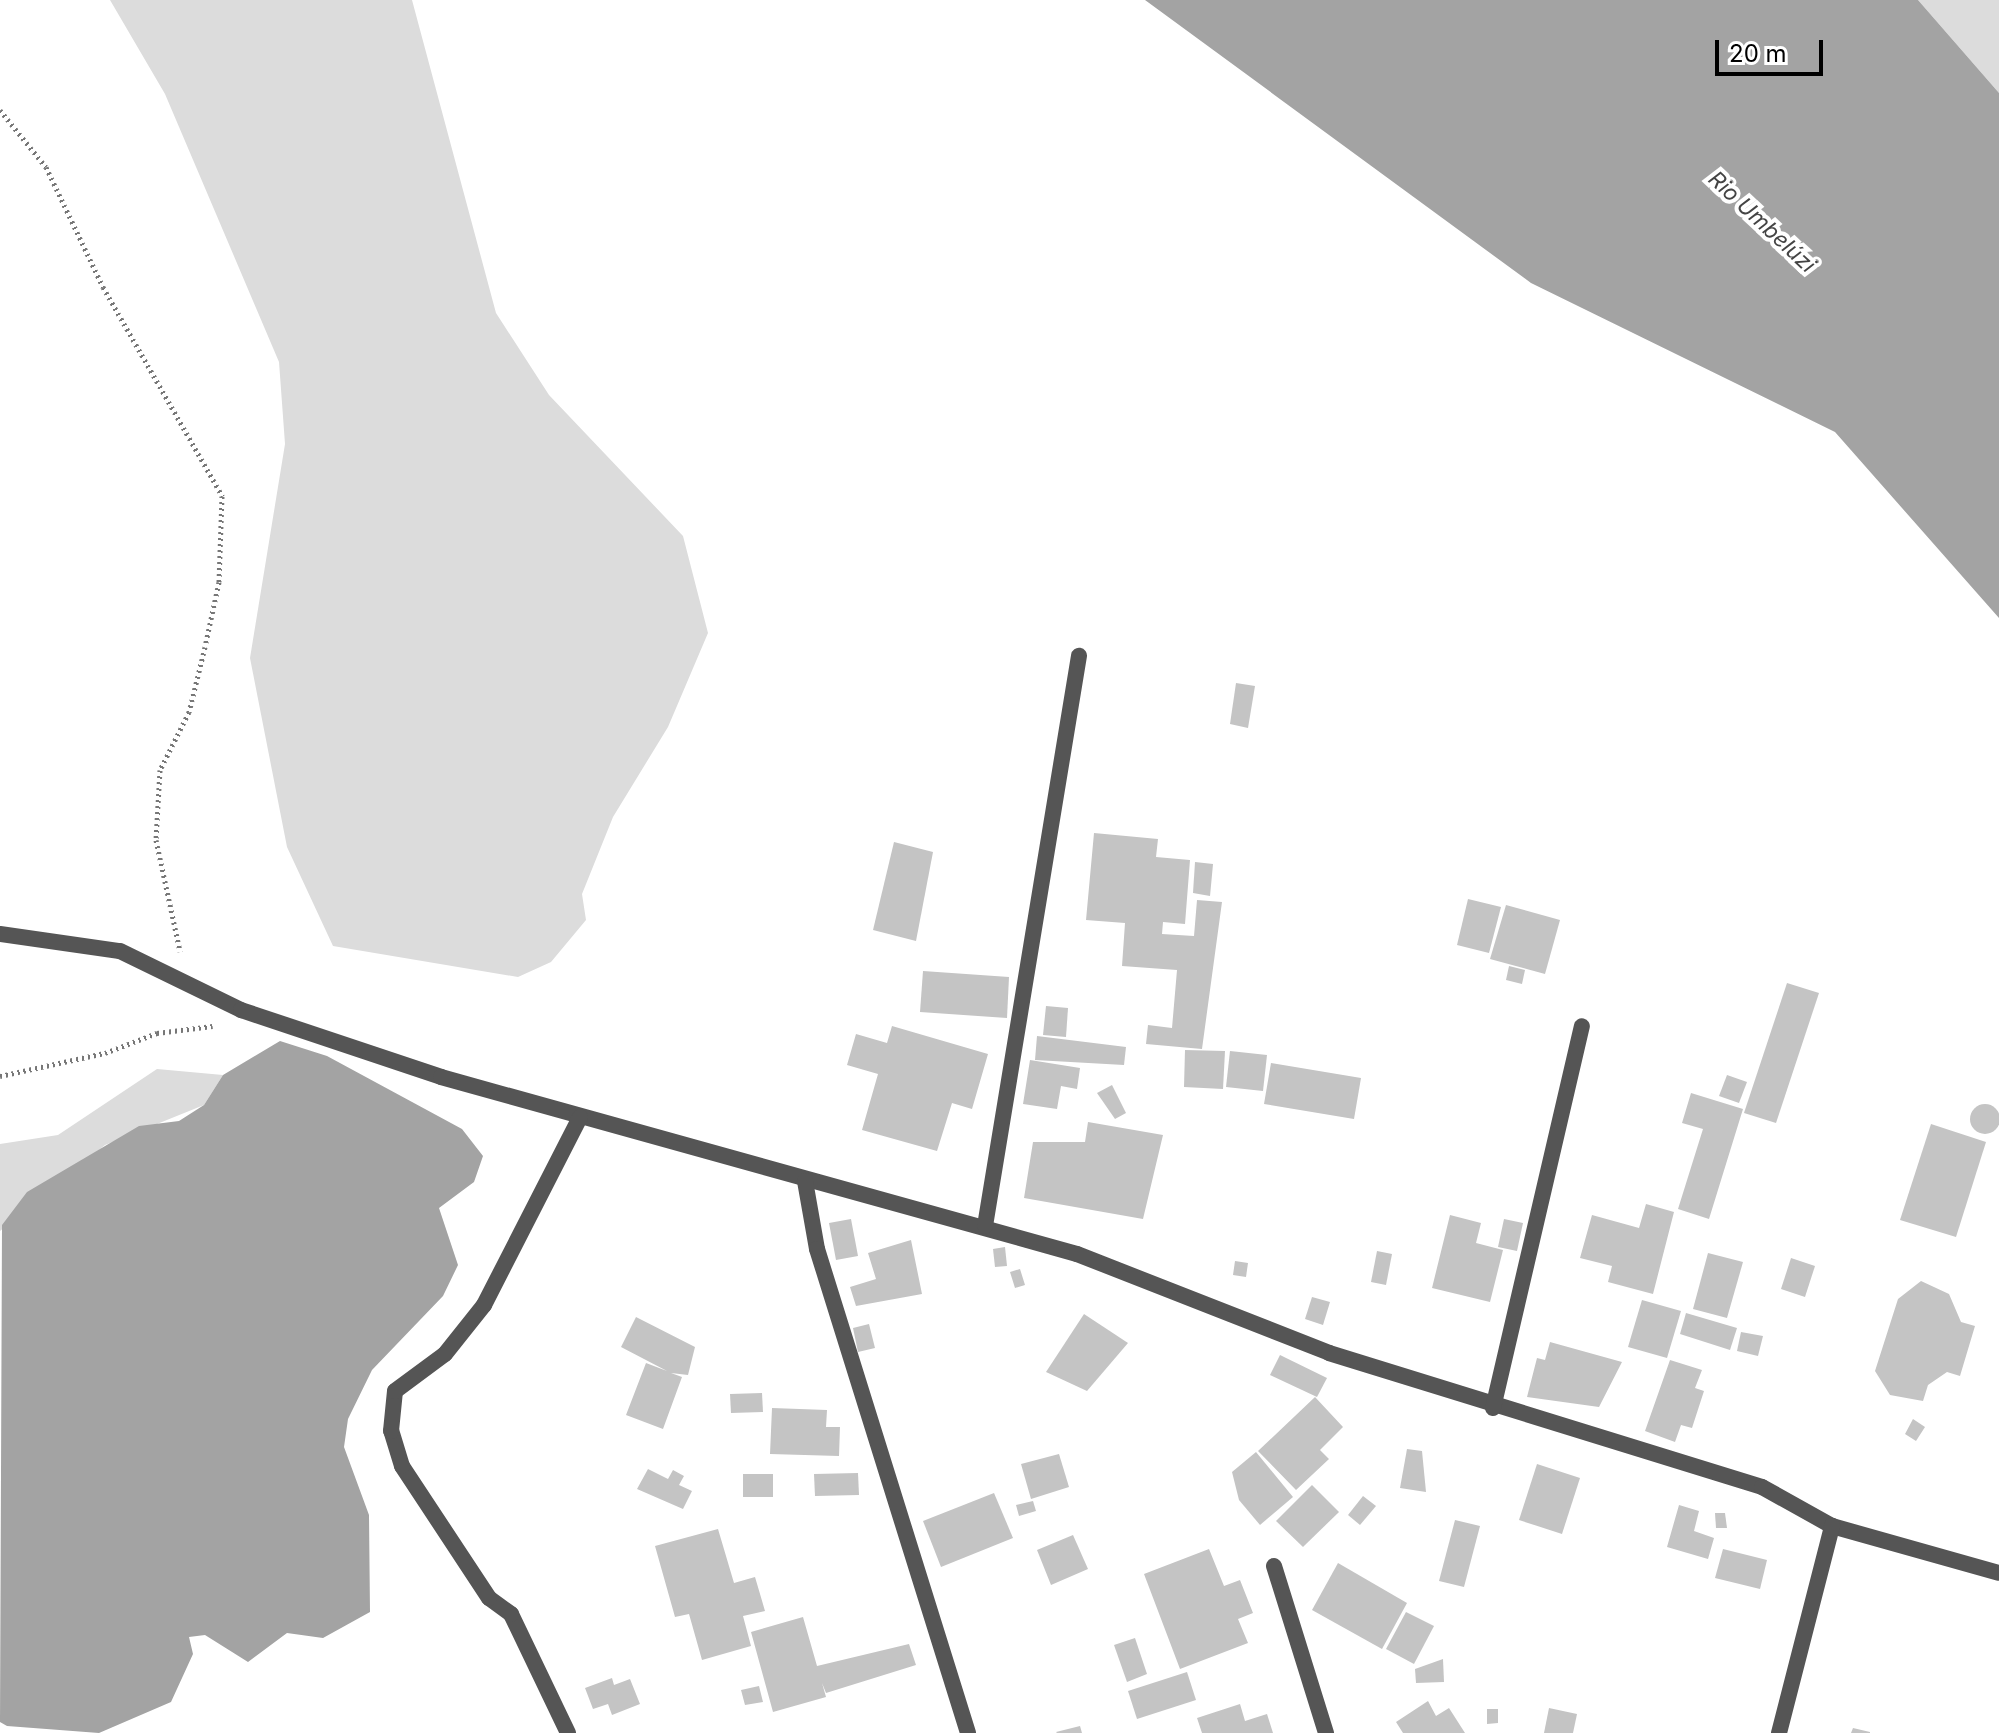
<!DOCTYPE html>
<html>
<head>
<meta charset="utf-8">
<style>
  body { margin:0 }
  #map { position:relative; width:1999px; height:1733px; overflow:hidden; background:#fff; font-family:Inter,sans-serif }
  div>[style] { position:absolute }
  .green>* { inset:0; background:#dcdcdc }
  .water>* { inset:0; background:#a3a3a3 }
  .building>* { inset:0; background:#c4c4c4 }
  .round { border-radius:50% }
  .path>* { height:5px; margin-top:-2.5px; transform-origin:0; background:repeating-linear-gradient(90deg,#777 0 2px,transparent 0 6px) }
  .minor>* { height:16px; margin:-8px; padding:0 8px; transform-origin:8px; border-radius:8px; background:#555 }
  span { translate:-50% -50%; white-space:nowrap; text-align:center; line-height:1.15; -webkit-text-stroke:8px #fff; paint-order:stroke }
  .water-label { font-size:22px; color:#444; font-style:italic }
  .scale { position:absolute; left:1715px; top:40px; width:108px; height:36px; box-sizing:border-box; border:4px solid #000; border-top:0; padding-left:10px; font-size:24px; line-height:28px; white-space:nowrap; color:#000; -webkit-text-stroke:6px #fff; paint-order:stroke }
</style>
</head>
<body>
<div id="map">
  <div class="green">
    <div style="clip-path:polygon(110px 0,412px 0,496px 313px,549px 395px,683px 536px,708px 633px,668px 727px,613px 817px,582px 894px,586px 920px,551px 962px,518px 977px,333px 946px,287px 847px,250px 658px,285px 444px,279px 362px,165px 94px)"></div>
    <div style="clip-path:polygon(1918px 0,1999px 0,1999px 93px)"></div>
    <div style="clip-path:polygon(157px 1069px,223px 1075px,204px 1105px,105px 1145px,0 1231px,0 1144px,58px 1135px)"></div>
  </div>
  <div class="water">
    <div style="clip-path:polygon(1145px 0,1918px 0,1999px 93px,1999px 618px,1835px 432px,1531px 283px)"></div>
    <div style="clip-path:polygon(280px 1041px,327px 1056px,462px 1129px,483px 1156px,474px 1182px,439px 1208px,458px 1265px,443px 1296px,372px 1370px,348px 1419px,344px 1447px,369px 1515px,370px 1612px,323px 1638px,287px 1633px,248px 1662px,205px 1635px,189px 1637px,193px 1654px,171px 1702px,99px 1733px,7px 1726px,0 1722px,2px 1225px,27px 1192px,139px 1126px,179px 1121px,204px 1105px,223px 1075px)"></div>
  </div>
  <div class="building">
    <div style="clip-path:polygon(1236px 683px,1255px 686px,1248px 728px,1230px 724px)"></div>
    <div style="clip-path:polygon(1094px 833px,1158px 839px,1156px 857px,1190px 860px,1185px 924px,1163px 922px,1162px 934px,1194px 936px,1197px 900px,1222px 902px,1202px 1049px,1146px 1044px,1148px 1025px,1172px 1028px,1177px 970px,1122px 966px,1125px 923px,1086px 920px)"></div>
    <div style="clip-path:polygon(894px 842px,933px 852px,916px 941px,873px 930px)"></div>
    <div style="clip-path:polygon(1195px 862px,1213px 864px,1210px 896px,1193px 893px)"></div>
    <div style="clip-path:polygon(1468px 899px,1501px 907px,1489px 953px,1457px 945px)"></div>
    <div style="clip-path:polygon(1506px 905px,1560px 920px,1545px 974px,1490px 959px)"></div>
    <div style="clip-path:polygon(1509px 966px,1525px 970px,1522px 984px,1506px 980px)"></div>
    <div style="clip-path:polygon(923px 971px,1009px 977px,1007px 1018px,920px 1012px)"></div>
    <div style="clip-path:polygon(1787px 983px,1819px 993px,1776px 1123px,1744px 1113px)"></div>
    <div style="clip-path:polygon(1046px 1006px,1068px 1008px,1066px 1037px,1043px 1035px)"></div>
    <div style="clip-path:polygon(892px 1026px,988px 1054px,972px 1109px,952px 1103px,937px 1151px,862px 1130px,878px 1074px,847px 1065px,856px 1034px,887px 1043px)"></div>
    <div style="clip-path:polygon(1037px 1036px,1126px 1047px,1124px 1065px,1035px 1060px)"></div>
    <div style="clip-path:polygon(1185px 1050px,1225px 1051px,1223px 1089px,1184px 1087px)"></div>
    <div style="clip-path:polygon(1230px 1051px,1267px 1055px,1263px 1091px,1226px 1087px)"></div>
    <div style="clip-path:polygon(1030px 1060px,1080px 1068px,1077px 1089px,1061px 1086px,1057px 1109px,1023px 1104px)"></div>
    <div style="clip-path:polygon(1271px 1063px,1361px 1078px,1354px 1119px,1264px 1104px)"></div>
    <div style="clip-path:polygon(1727px 1075px,1747px 1082px,1739px 1103px,1719px 1096px)"></div>
    <div style="clip-path:polygon(1112px 1085px,1126px 1113px,1115px 1119px,1097px 1093px)"></div>
    <div style="clip-path:polygon(1691px 1093px,1743px 1109px,1709px 1219px,1678px 1209px,1703px 1129px,1682px 1123px)"></div>
    <div class="round" style="left:1970px;top:1104px;width:30px;height:30px"></div>
    <div style="clip-path:polygon(1088px 1122px,1163px 1135px,1143px 1219px,1024px 1198px,1033px 1142px,1085px 1142px)"></div>
    <div style="clip-path:polygon(1931px 1124px,1986px 1142px,1956px 1237px,1900px 1220px)"></div>
    <div style="clip-path:polygon(1646px 1204px,1674px 1212px,1653px 1294px,1608px 1282px,1612px 1266px,1580px 1258px,1592px 1215px,1639px 1228px)"></div>
    <div style="clip-path:polygon(1450px 1215px,1481px 1223px,1476px 1243px,1503px 1250px,1490px 1302px,1432px 1288px)"></div>
    <div style="clip-path:polygon(851px 1219px,858px 1256px,836px 1260px,829px 1223px)"></div>
    <div style="clip-path:polygon(1504px 1219px,1523px 1223px,1517px 1251px,1498px 1247px)"></div>
    <div style="clip-path:polygon(911px 1240px,922px 1294px,856px 1306px,850px 1287px,876px 1279px,868px 1253px)"></div>
    <div style="clip-path:polygon(1005px 1247px,1007px 1266px,995px 1267px,993px 1249px)"></div>
    <div style="clip-path:polygon(1377px 1251px,1392px 1254px,1386px 1285px,1371px 1282px)"></div>
    <div style="clip-path:polygon(1708px 1253px,1743px 1262px,1727px 1318px,1693px 1309px)"></div>
    <div style="clip-path:polygon(1791px 1258px,1815px 1266px,1805px 1297px,1781px 1289px)"></div>
    <div style="clip-path:polygon(1235px 1261px,1248px 1263px,1246px 1277px,1233px 1275px)"></div>
    <div style="clip-path:polygon(1020px 1269px,1025px 1285px,1015px 1288px,1010px 1272px)"></div>
    <div style="clip-path:polygon(1921px 1281px,1949px 1294px,1961px 1322px,1975px 1326px,1960px 1376px,1947px 1372px,1928px 1385px,1923px 1401px,1890px 1395px,1875px 1371px,1898px 1299px)"></div>
    <div style="clip-path:polygon(1312px 1297px,1330px 1302px,1323px 1325px,1305px 1319px)"></div>
    <div style="clip-path:polygon(1642px 1300px,1681px 1311px,1667px 1358px,1628px 1347px)"></div>
    <div style="clip-path:polygon(1686px 1313px,1737px 1328px,1730px 1350px,1680px 1334px)"></div>
    <div style="clip-path:polygon(1084px 1314px,1128px 1343px,1087px 1391px,1046px 1372px)"></div>
    <div style="clip-path:polygon(636px 1317px,695px 1347px,688px 1375px,671px 1373px,682px 1377px,663px 1429px,626px 1415px,646px 1363px,667px 1371px,621px 1347px)"></div>
    <div style="clip-path:polygon(869px 1324px,875px 1348px,858px 1352px,853px 1328px)"></div>
    <div style="clip-path:polygon(1741px 1332px,1763px 1336px,1758px 1356px,1737px 1351px)"></div>
    <div style="clip-path:polygon(1550px 1342px,1622px 1362px,1599px 1407px,1527px 1397px,1537px 1358px,1545px 1360px)"></div>
    <div style="clip-path:polygon(1280px 1355px,1327px 1378px,1317px 1397px,1270px 1375px)"></div>
    <div style="clip-path:polygon(1670px 1360px,1702px 1370px,1695px 1388px,1704px 1391px,1692px 1428px,1681px 1425px,1675px 1442px,1645px 1431px)"></div>
    <div style="clip-path:polygon(762px 1393px,763px 1412px,731px 1413px,730px 1394px)"></div>
    <div style="clip-path:polygon(1315px 1397px,1343px 1427px,1320px 1450px,1329px 1459px,1296px 1490px,1258px 1451px)"></div>
    <div style="clip-path:polygon(772px 1408px,827px 1410px,826px 1427px,840px 1427px,839px 1456px,770px 1454px)"></div>
    <div style="clip-path:polygon(1913px 1419px,1925px 1427px,1916px 1441px,1905px 1434px)"></div>
    <div style="clip-path:polygon(1407px 1449px,1422px 1451px,1426px 1492px,1400px 1488px)"></div>
    <div style="clip-path:polygon(1256px 1452px,1293px 1497px,1260px 1525px,1239px 1500px,1232px 1472px)"></div>
    <div style="clip-path:polygon(1059px 1454px,1069px 1487px,1031px 1499px,1021px 1464px)"></div>
    <div style="clip-path:polygon(1537px 1464px,1580px 1478px,1562px 1534px,1519px 1520px)"></div>
    <div style="clip-path:polygon(648px 1469px,668px 1479px,673px 1470px,684px 1476px,679px 1485px,692px 1491px,683px 1509px,637px 1489px)"></div>
    <div style="clip-path:polygon(858px 1473px,859px 1495px,815px 1496px,814px 1474px)"></div>
    <div style="clip-path:polygon(743px 1474px,773px 1474px,773px 1497px,743px 1497px)"></div>
    <div style="clip-path:polygon(1312px 1485px,1339px 1512px,1303px 1547px,1276px 1521px)"></div>
    <div style="clip-path:polygon(994px 1493px,1013px 1538px,941px 1567px,923px 1521px)"></div>
    <div style="clip-path:polygon(1363px 1496px,1376px 1506px,1360px 1525px,1348px 1515px)"></div>
    <div style="clip-path:polygon(1033px 1501px,1036px 1511px,1019px 1516px,1016px 1505px)"></div>
    <div style="clip-path:polygon(1679px 1505px,1699px 1511px,1694px 1531px,1714px 1538px,1708px 1559px,1667px 1547px)"></div>
    <div style="clip-path:polygon(1715px 1513px,1725px 1513px,1727px 1528px,1716px 1528px)"></div>
    <div style="clip-path:polygon(1455px 1520px,1480px 1526px,1464px 1587px,1439px 1581px)"></div>
    <div style="clip-path:polygon(718px 1529px,734px 1583px,755px 1577px,765px 1611px,743px 1616px,751px 1646px,702px 1660px,689px 1614px,675px 1617px,655px 1546px)"></div>
    <div style="clip-path:polygon(1073px 1535px,1088px 1569px,1051px 1585px,1037px 1550px)"></div>
    <div style="clip-path:polygon(1209px 1549px,1224px 1586px,1240px 1580px,1253px 1613px,1238px 1619px,1248px 1643px,1180px 1669px,1144px 1574px)"></div>
    <div style="clip-path:polygon(1723px 1549px,1767px 1560px,1760px 1589px,1715px 1578px)"></div>
    <div style="clip-path:polygon(1338px 1563px,1407px 1603px,1382px 1649px,1312px 1610px)"></div>
    <div style="clip-path:polygon(1406px 1612px,1434px 1626px,1414px 1664px,1386px 1649px)"></div>
    <div style="clip-path:polygon(803px 1617px,817px 1666px,909px 1644px,916px 1665px,826px 1693px,822px 1683px,826px 1697px,773px 1712px,751px 1632px)"></div>
    <div style="clip-path:polygon(1135px 1638px,1147px 1674px,1127px 1682px,1114px 1645px)"></div>
    <div style="clip-path:polygon(1443px 1659px,1444px 1682px,1416px 1683px,1415px 1669px)"></div>
    <div style="clip-path:polygon(1187px 1672px,1196px 1700px,1137px 1719px,1128px 1691px)"></div>
    <div style="clip-path:polygon(612px 1678px,614px 1685px,630px 1679px,640px 1704px,612px 1715px,608px 1704px,593px 1709px,585px 1688px)"></div>
    <div style="clip-path:polygon(759px 1686px,763px 1702px,745px 1705px,741px 1690px)"></div>
    <div style="clip-path:polygon(1428px 1701px,1436px 1716px,1449px 1708px,1465px 1733px,1403px 1733px,1396px 1722px)"></div>
    <div style="clip-path:polygon(1240px 1704px,1245px 1721px,1267px 1714px,1273px 1733px,1202px 1733px,1197px 1718px)"></div>
    <div style="clip-path:polygon(1549px 1708px,1577px 1714px,1573px 1733px,1544px 1733px)"></div>
    <div style="clip-path:polygon(1487px 1709px,1498px 1709px,1498px 1723px,1487px 1724px)"></div>
    <div style="clip-path:polygon(1080px 1726px,1082px 1733px,1057px 1733px,1056px 1732px)"></div>
    <div style="clip-path:polygon(1853px 1728px,1870px 1732px,1870px 1733px,1851px 1733px)"></div>
  </div>
  <div class="path">
    <div style="left:0;top:110px;width:73px;rotate:51.1deg"></div>
    <div style="left:46px;top:167px;width:133px;rotate:64.6deg"></div>
    <div style="left:103px;top:287px;width:241px;rotate:60.3deg"></div>
    <div style="left:222px;top:496px;width:86px;rotate:92deg"></div>
    <div style="left:219px;top:582px;width:66px;rotate:102.2deg"></div>
    <div style="left:205px;top:647px;width:67px;rotate:103.8deg"></div>
    <div style="left:189px;top:712px;width:65px;rotate:116.6deg"></div>
    <div style="left:160px;top:770px;width:70px;rotate:93.3deg"></div>
    <div style="left:156px;top:840px;width:114px;rotate:77.8deg"></div>
    <div style="left:0;top:1076px;width:107px;rotate:-12.4deg"></div>
    <div style="left:105px;top:1053px;width:56px;rotate:-21deg"></div>
    <div style="left:157px;top:1033px;width:56px;rotate:-7.1deg"></div>
  </div>
  <div class="minor">
    <div style="left:0;top:934px;width:121px;rotate:8.1deg"></div>
    <div style="left:120px;top:951px;width:135px;rotate:26deg"></div>
    <div style="left:241px;top:1010px;width:211px;rotate:18.5deg"></div>
    <div style="left:441px;top:1077px;width:660px;rotate:15.55deg"></div>
    <div style="left:1077px;top:1254px;width:271px;rotate:21.4deg"></div>
    <div style="left:1329px;top:1353px;width:453px;rotate:17.2deg"></div>
    <div style="left:1762px;top:1487px;width:80px;rotate:29.1deg"></div>
    <div style="left:1832px;top:1526px;width:173px;rotate:15.7deg"></div>
    <div style="left:805px;top:1181px;width:69px;rotate:80deg"></div>
    <div style="left:817px;top:1249px;width:507px;rotate:72.67deg"></div>
    <div style="left:985px;top:1226px;width:578px;rotate:-80.64deg"></div>
    <div style="left:1493px;top:1408px;width:392px;rotate:-76.9deg"></div>
    <div style="left:1274px;top:1566px;width:175px;rotate:72.7deg"></div>
    <div style="left:568px;top:1733px;width:132px;rotate:-115.6deg"></div>
    <div style="left:511px;top:1614px;width:27px;rotate:-144deg"></div>
    <div style="left:489px;top:1598px;width:158px;rotate:-123.4deg"></div>
    <div style="left:402px;top:1466px;width:37px;rotate:-107deg"></div>
    <div style="left:391px;top:1431px;width:40px;rotate:-84.3deg"></div>
    <div style="left:395px;top:1391px;width:62px;rotate:-36.5deg"></div>
    <div style="left:445px;top:1354px;width:63px;rotate:-51.5deg"></div>
    <div style="left:484px;top:1305px;width:211px;rotate:-62.9deg"></div>
    <div style="left:1779px;top:1733px;width:214px;rotate:-75.6deg"></div>
  </div>
  <div class="water-label">
    <span style="left:1762px;top:222px;rotate:43deg">Rio Umbelúzi</span>
  </div>
  <div class="scale">20 m</div>
</div>
</body>
</html>
